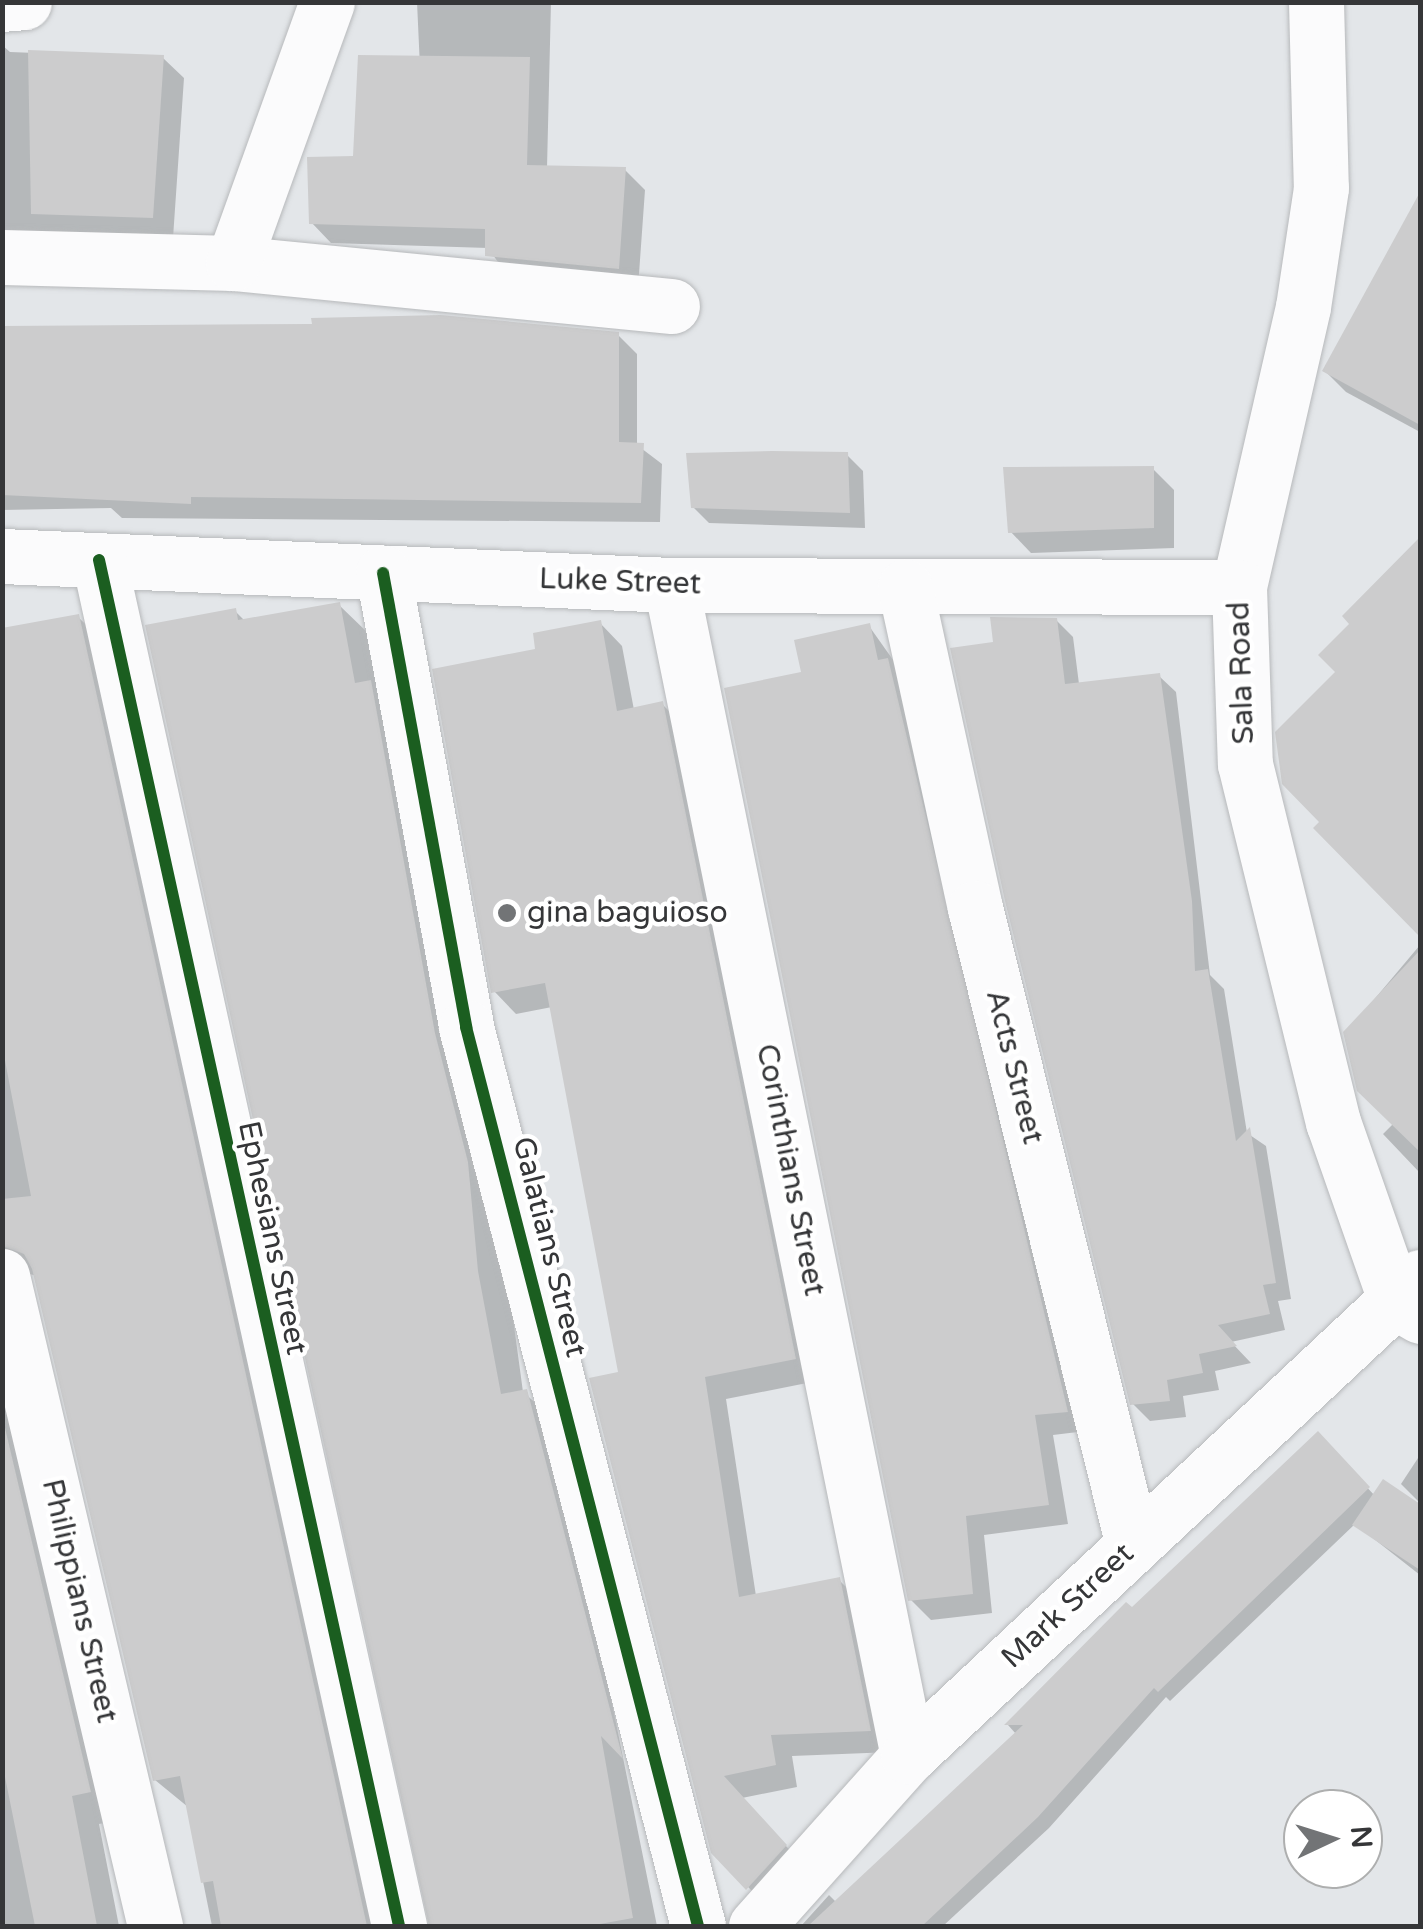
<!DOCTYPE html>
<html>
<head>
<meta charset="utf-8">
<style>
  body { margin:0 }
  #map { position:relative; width:1423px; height:1929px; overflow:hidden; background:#e3e6e9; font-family:"Varela Round",sans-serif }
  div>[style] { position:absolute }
  .shadow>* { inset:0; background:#0003 }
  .building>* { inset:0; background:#cccccd }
  .roads { filter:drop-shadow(0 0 2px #b7b9bb) drop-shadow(0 0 2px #b7b9bb) }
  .minor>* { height:55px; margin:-27.5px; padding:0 27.5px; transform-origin:27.5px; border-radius:27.5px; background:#fbfbfc }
  .cycleway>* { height:12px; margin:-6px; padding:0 6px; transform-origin:6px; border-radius:6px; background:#1b5e20 }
  .dots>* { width:28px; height:28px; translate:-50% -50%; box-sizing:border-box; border:5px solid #fff; border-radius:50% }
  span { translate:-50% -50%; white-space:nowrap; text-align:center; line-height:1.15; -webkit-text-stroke:9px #fff; paint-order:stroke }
  .street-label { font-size:30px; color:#353638 }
  .poi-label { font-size:30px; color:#353638 }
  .left { translate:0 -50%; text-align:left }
  .frame { position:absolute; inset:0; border:5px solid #353638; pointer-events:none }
  .north { position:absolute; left:1283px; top:1789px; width:100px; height:100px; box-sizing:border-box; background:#fff; border:2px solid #aeafaf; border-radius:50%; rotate:86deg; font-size:28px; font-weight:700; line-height:40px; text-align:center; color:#353638 }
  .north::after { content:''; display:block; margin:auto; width:35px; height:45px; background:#727476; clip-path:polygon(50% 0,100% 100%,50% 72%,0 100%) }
</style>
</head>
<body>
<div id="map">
  <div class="shadow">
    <div style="clip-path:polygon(417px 2px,551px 2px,547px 168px,625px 170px,645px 190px,638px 288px,508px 276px,488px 248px,331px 243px,311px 222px,420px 68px)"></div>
    <div style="clip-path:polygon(2px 45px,10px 52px,163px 58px,184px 78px,173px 238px,2px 240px)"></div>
    <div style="clip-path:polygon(1396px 241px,1420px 255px,1420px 432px,1346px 392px,1325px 371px)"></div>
    <div style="clip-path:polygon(2px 327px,618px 335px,637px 354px,637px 445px,662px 464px,660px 522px,122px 518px,111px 508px,2px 510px)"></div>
    <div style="clip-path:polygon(847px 455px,863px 471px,865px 528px,709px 523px,693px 507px)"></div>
    <div style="clip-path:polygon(1153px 469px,1174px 490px,1174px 548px,1031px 553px,1010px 531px)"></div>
    <div style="clip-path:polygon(1420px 540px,1420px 933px,1317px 828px,1323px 822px,1338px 672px,1353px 624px,1345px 616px)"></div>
    <div style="clip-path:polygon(339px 605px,368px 633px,496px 1192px,523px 1392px,555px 1420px,657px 1926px,430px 1926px,235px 611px,246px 622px)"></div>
    <div style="clip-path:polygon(78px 617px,107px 645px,388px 1926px,212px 1926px,188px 1807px,155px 1780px,37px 1276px,26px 1273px,2px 1301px,2px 631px)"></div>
    <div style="clip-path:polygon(1056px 620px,1073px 637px,1079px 684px,1159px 676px,1176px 692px,1210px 975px,1224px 989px,1247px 1133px,1266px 1146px,1291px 1299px,1278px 1301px,1285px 1330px,1231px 1342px,1251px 1363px,1215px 1371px,1219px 1390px,1183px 1396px,1186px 1417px,1150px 1421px,1133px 1404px,996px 644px)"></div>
    <div style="clip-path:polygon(600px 623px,622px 646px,634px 710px,662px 704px,684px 726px,817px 1381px,726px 1399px,756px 1596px,839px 1580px,861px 1602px,892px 1752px,792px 1756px,797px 1787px,742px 1798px,807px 1869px,770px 1910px,714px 1851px,552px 1007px,516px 1014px,494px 991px,538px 651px)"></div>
    <div style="clip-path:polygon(869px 626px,908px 681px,1086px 1431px,1053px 1435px,1068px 1524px,984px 1535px,992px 1613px,931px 1620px,911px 1600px,804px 674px)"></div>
    <div style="clip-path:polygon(1420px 945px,1420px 1173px,1383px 1134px,1394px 1123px,1346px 1033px)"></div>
    <div style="clip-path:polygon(2px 1328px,118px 1820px,99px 1824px,119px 1926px,2px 1926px)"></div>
    <div style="clip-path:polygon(1328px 1445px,1375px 1496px,1384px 1483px,1420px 1507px,1420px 1575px,1355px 1524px,1170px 1701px,1166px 1697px,1049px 1828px,943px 1926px,801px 1926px,829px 1895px,837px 1903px,1016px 1734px,1008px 1725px,1126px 1605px,1132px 1611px)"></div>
    <div style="clip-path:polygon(1420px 1455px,1420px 1503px,1401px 1484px)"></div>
  </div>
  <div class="building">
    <div style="clip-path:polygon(28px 50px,164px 55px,153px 218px,31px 214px)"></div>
    <div style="clip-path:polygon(358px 55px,530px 57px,527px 165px,626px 167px,619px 269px,485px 256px,485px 229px,309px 224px,307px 157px,353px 156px)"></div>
    <div style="clip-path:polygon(1420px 192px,1420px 425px,1322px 371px)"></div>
    <div style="clip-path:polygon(441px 315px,619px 332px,619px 442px,644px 443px,641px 503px,191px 497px,191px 504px,2px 495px,2px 326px,312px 324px,311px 318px)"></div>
    <div style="clip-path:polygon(772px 451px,848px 452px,850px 513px,691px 508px,686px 453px)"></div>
    <div style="clip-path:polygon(1154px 466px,1154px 528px,1008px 533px,1003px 467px)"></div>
    <div style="clip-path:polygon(1420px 537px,1420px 937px,1313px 828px,1319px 822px,1282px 784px,1275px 732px,1335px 672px,1318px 655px,1349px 624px,1342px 616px)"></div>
    <div style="clip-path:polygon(340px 602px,355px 683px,371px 680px,435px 1033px,468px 1162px,478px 1271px,501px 1394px,527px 1389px,623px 1759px,601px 1736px,633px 1918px,589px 1926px,429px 1926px,145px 625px,236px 608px,238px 620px)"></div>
    <div style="clip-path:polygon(79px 614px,367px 1926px,221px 1926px,213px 1881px,201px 1883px,180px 1776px,153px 1781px,32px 1269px,24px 1254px,2px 1246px,2px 1199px,31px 1196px,2px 1045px,2px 628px)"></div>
    <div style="clip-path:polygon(990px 617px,1057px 618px,1065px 684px,1160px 673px,1192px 901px,1195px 971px,1208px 969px,1236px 1141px,1250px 1127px,1276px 1283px,1263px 1285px,1270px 1314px,1218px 1325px,1237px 1346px,1199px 1354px,1203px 1373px,1167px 1380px,1170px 1401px,1130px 1405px,1005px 901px,950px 648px,993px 642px)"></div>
    <div style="clip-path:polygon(601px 620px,617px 711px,663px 701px,796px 1359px,705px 1377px,739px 1597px,840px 1577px,871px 1731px,771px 1735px,776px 1765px,724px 1776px,787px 1845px,746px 1890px,711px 1853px,589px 1378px,618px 1372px,545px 983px,491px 993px,432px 669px,535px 649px,533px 633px)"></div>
    <div style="clip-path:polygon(870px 623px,878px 660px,888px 658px,1068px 1412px,1035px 1415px,1049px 1505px,966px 1516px,973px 1594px,908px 1601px,724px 688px,801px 672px,794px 640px)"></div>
    <div style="clip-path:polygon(1420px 950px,1420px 1152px,1357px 1091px,1343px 1032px)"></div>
    <div style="clip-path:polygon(2px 1415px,91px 1792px,72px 1796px,97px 1926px,35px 1926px,2px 1762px)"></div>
    <div style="clip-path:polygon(1318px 1431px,1370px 1487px,1158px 1692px,1154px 1688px,1038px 1817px,922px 1926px,808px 1926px,1023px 1725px,1004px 1725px,1126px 1602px,1132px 1607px)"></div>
    <div style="clip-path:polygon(1383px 1479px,1420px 1504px,1420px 1570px,1352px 1525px)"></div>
  </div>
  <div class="roads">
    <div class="minor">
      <div style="left:1316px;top:2px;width:186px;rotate:88.5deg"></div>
      <div style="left:1321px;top:188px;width:120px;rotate:98.6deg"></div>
      <div style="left:1303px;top:307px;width:287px;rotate:102.9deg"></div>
      <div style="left:1239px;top:587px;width:177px;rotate:88.1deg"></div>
      <div style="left:1245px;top:764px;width:369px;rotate:76.2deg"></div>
      <div style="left:1333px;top:1122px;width:191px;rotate:70.7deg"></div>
      <div style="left:1396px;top:1302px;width:28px;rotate:30deg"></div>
      <div style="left:2px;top:4px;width:22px;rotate:-5deg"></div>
      <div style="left:2px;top:257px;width:231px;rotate:1.5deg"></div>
      <div style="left:233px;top:263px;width:441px;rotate:5.6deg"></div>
      <div style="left:233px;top:263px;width:277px;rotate:-70.2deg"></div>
      <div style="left:2px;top:556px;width:670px;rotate:2.48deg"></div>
      <div style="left:671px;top:585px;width:568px;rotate:0.2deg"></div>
      <div style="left:99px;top:560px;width:1399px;rotate:77.61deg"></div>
      <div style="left:383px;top:573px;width:462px;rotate:79.6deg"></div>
      <div style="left:466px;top:1027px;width:928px;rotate:75.53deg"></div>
      <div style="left:671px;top:585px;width:1195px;rotate:78.56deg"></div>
      <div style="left:905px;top:587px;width:329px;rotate:77.7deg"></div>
      <div style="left:975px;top:908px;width:656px;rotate:76.07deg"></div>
      <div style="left:2px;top:1276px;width:668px;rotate:76.75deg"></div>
      <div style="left:756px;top:1926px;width:228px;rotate:-48.2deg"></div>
      <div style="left:908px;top:1756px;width:701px;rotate:-43.09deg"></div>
    </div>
  </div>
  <div class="cycleway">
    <div style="left:99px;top:560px;width:1399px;rotate:77.61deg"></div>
    <div style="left:383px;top:573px;width:462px;rotate:79.6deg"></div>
    <div style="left:466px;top:1027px;width:928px;rotate:75.53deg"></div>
  </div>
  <div class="dots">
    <div style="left:507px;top:913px;background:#727476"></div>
  </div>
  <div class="street-label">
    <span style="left:620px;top:582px;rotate:2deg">Luke Street</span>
    <span style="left:1242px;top:673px;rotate:-92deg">Sala Road</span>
    <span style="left:1014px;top:1067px;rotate:76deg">Acts Street</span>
    <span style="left:790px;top:1170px;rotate:79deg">Corinthians Street</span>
    <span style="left:272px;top:1238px;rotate:78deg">Ephesians Street</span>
    <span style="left:549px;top:1247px;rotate:76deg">Galatians Street</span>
    <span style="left:79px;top:1601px;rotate:77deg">Philippians Street</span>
    <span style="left:1068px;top:1606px;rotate:-43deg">Mark Street</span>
  </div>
  <div class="poi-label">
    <span class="left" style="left:527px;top:913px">gina baguioso</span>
  </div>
  <div class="frame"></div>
  <div class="north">N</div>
</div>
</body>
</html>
